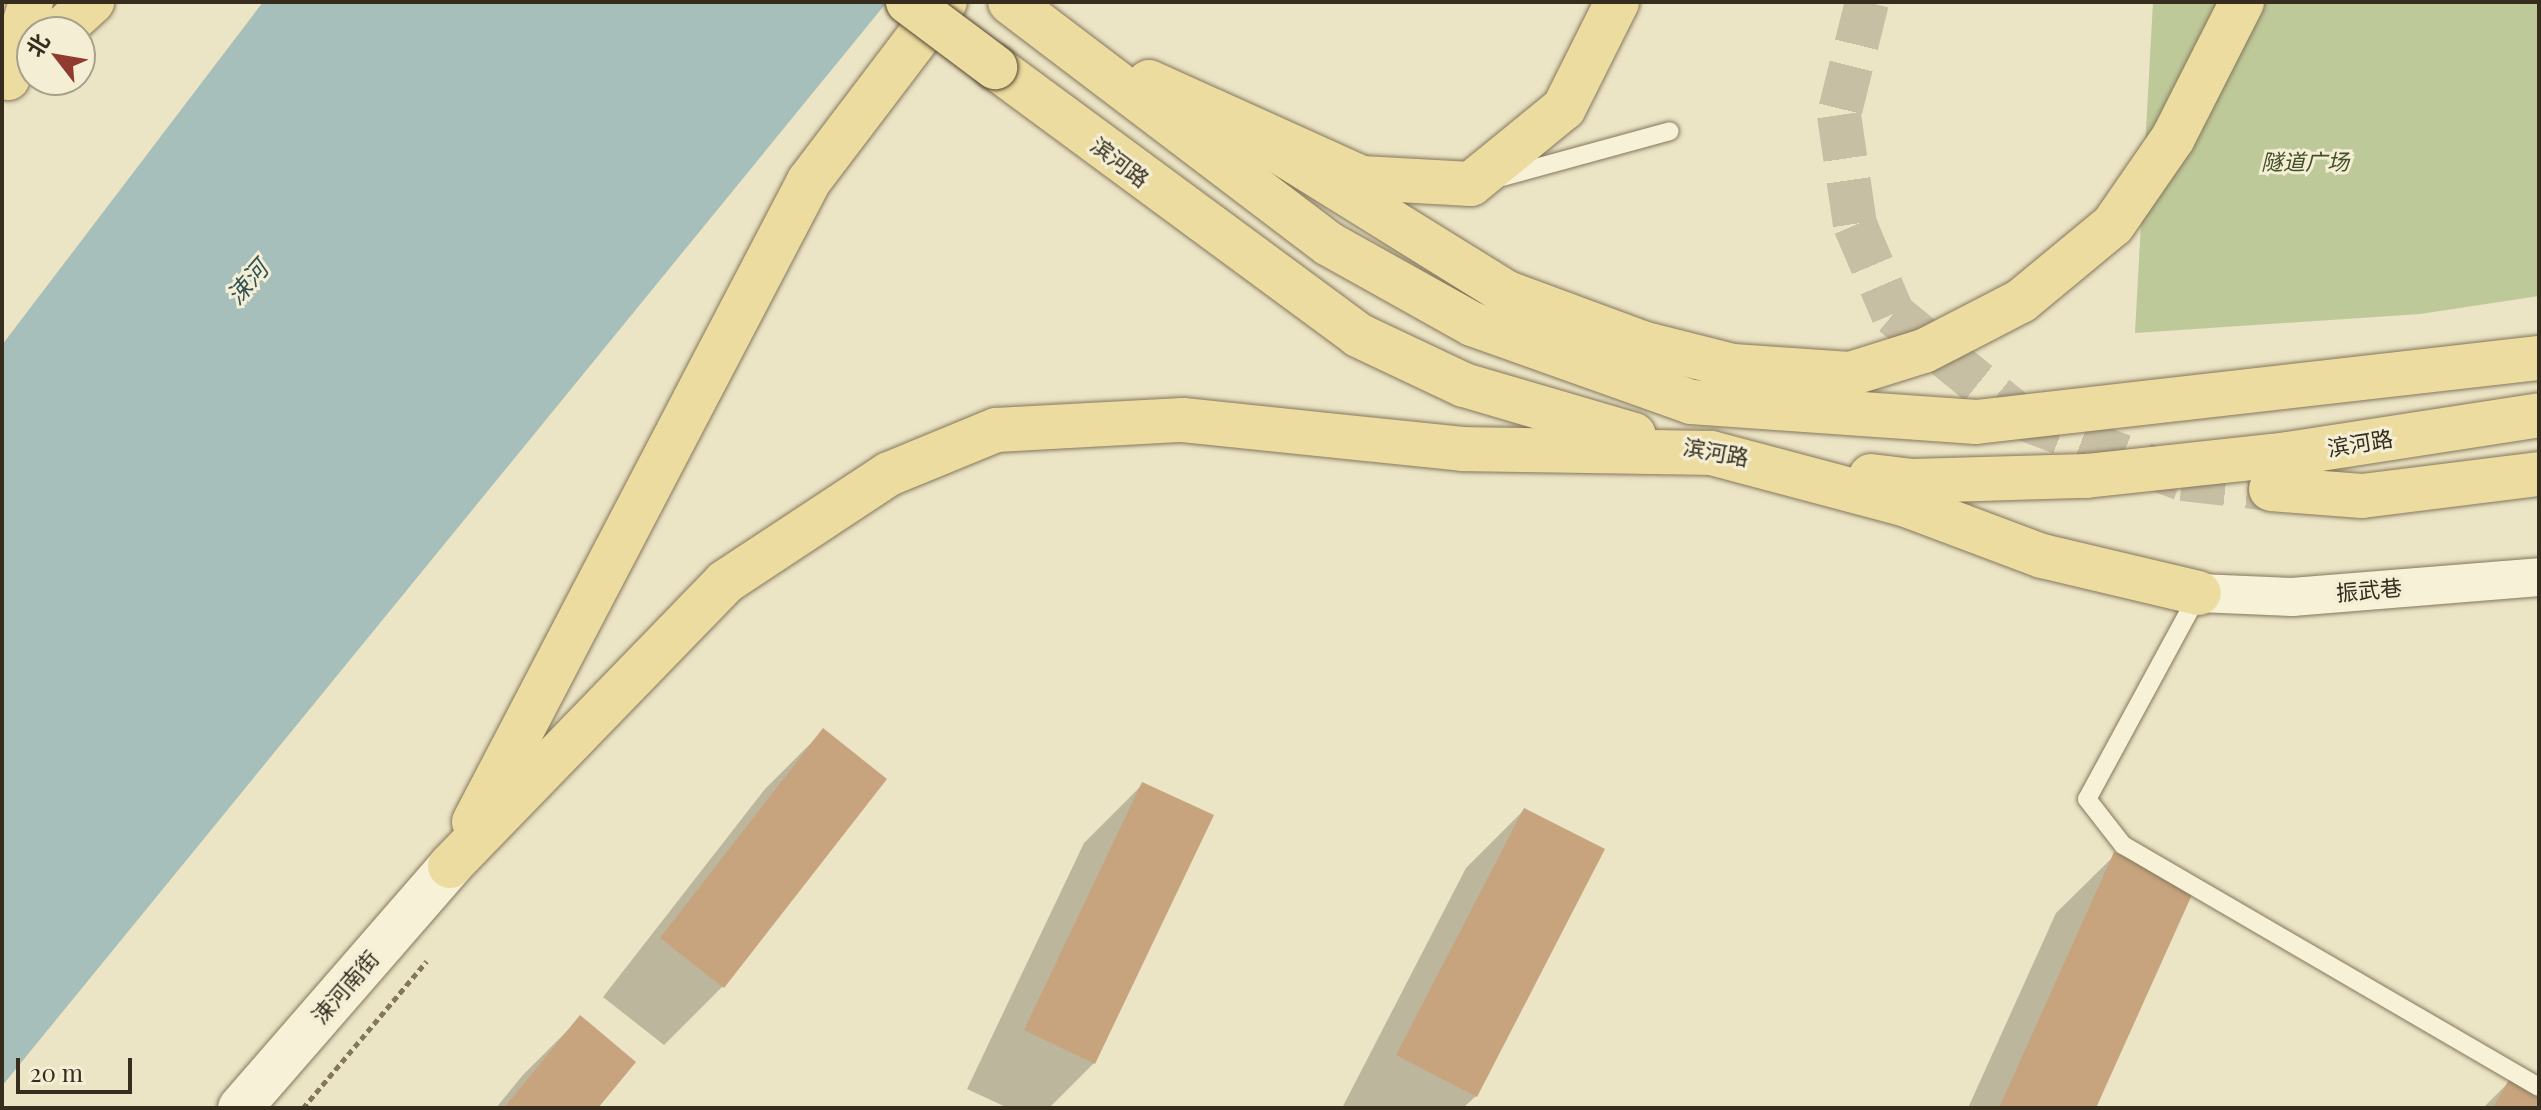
<!DOCTYPE html>
<html>
<head>
<meta charset="utf-8">
<style>
  body { margin:0 }
  #map { position:relative; width:2541px; height:1110px; overflow:hidden; background:#ebe4c5; font-family:"Playfair Display","Noto Sans SC",serif }
  div>[style] { position:absolute }
  .green>* { inset:0; background:#bec99a }
  .water>* { inset:0; background:#a7bfba }
  .shadow>* { inset:0; background:#0003 }
  .building>* { inset:0; background:#c7a47e }
  .primary-tunnel>* { height:44px; margin-top:-22px; transform-origin:0; background:repeating-linear-gradient(90deg,#c7bfa4 0 44px,transparent 0 66px) }
  .path>* { height:5px; margin-top:-2.5px; transform-origin:0; background:repeating-linear-gradient(90deg,#85775c 0 6px,transparent 0 10px) }
  .roads { filter:drop-shadow(0 0 2px #85775c) drop-shadow(0 0 2px #85775c) }
  .service>* { height:18px; margin:-9px; padding:0 9px; transform-origin:9px; border-radius:9px; background:#f7f1d8 }
  .minor>* { height:38px; margin:-19px; padding:0 19px; transform-origin:19px; border-radius:19px; background:#f7f1d8 }
  .secondary>* { height:44px; margin:-22px; padding:0 22px; transform-origin:22px; border-radius:22px; background:#f7f1d8 }
  .primary>* { height:44px; margin:-22px; padding:0 22px; transform-origin:22px; border-radius:22px; background:#ecdca0 }
  .bridges { filter:drop-shadow(0 0 2px #534430) drop-shadow(0 0 2px #534430) }
  .primary-bridge>* { height:44px; margin:-22px; padding:0 22px; transform-origin:22px; border-radius:22px; background:#ecdca0 }
  span { translate:-50% -50%; white-space:nowrap; text-align:center; line-height:1.15; -webkit-text-stroke:6px #f3eed4; paint-order:stroke }
  .street-label { font-size:22px; color:#362d1f }
  .park-label { font-size:22px; color:#425127; font-style:italic }
  .water-label { font-size:24px; color:#305355; font-style:italic }
  .frame { position:absolute; inset:0; border:4px solid #362d1f; pointer-events:none }
  .north { position:absolute; left:16px; top:16px; width:80px; height:80px; box-sizing:border-box; background:#f3eed4; border:2px solid #a7a18c; border-radius:50%; rotate:301deg; font-size:22px; font-weight:700; line-height:32px; text-align:center; color:#362d1f }
  .north::after { content:''; display:block; margin:auto; width:28px; height:36px; background:#903a30; clip-path:polygon(50% 0,100% 100%,50% 72%,0 100%) }
  .scale { position:absolute; left:16px; top:1058px; width:116px; height:36px; box-sizing:border-box; border:4px solid #362d1f; border-top:0; padding-left:10px; font-size:24px; line-height:28px; white-space:nowrap; color:#362d1f; -webkit-text-stroke:6px #f3eed4; paint-order:stroke }
</style>
</head>
<body>
<div id="map">
  <div class="green">
    <div style="clip-path:polygon(2153px 2px,2539px 2px,2539px 296px,2420px 314px,2135px 333px)"></div>
  </div>
  <div class="water">
    <div style="clip-path:polygon(263px 2px,887px 2px,2px 1086px,2px 345px)"></div>
  </div>
  <div class="shadow">
    <div style="clip-path:polygon(823px 731px,722px 987px,664px 1045px,603px 997px,765px 789px)"></div>
    <div style="clip-path:polygon(1143px 784px,1094px 1063px,1049px 1108px,1008px 1108px,967px 1089px,1084px 843px)"></div>
    <div style="clip-path:polygon(1524px 810px,1476px 1096px,1463px 1108px,1342px 1108px,1466px 868px)"></div>
    <div style="clip-path:polygon(2115px 855px,2093px 1108px,1968px 1108px,2056px 913px)"></div>
    <div style="clip-path:polygon(580px 1018px,596px 1108px,496px 1108px,522px 1076px)"></div>
    <div style="clip-path:polygon(2510px 1081px,2539px 1098px,2539px 1108px,2483px 1108px)"></div>
  </div>
  <div class="building">
    <div style="clip-path:polygon(823px 728px,887px 779px,724px 988px,660px 938px)"></div>
    <div style="clip-path:polygon(1142px 782px,1214px 815px,1095px 1064px,1024px 1030px)"></div>
    <div style="clip-path:polygon(1524px 808px,1605px 849px,1477px 1097px,1396px 1055px)"></div>
    <div style="clip-path:polygon(2114px 852px,2195px 888px,2096px 1108px,1999px 1108px)"></div>
    <div style="clip-path:polygon(580px 1015px,636px 1062px,598px 1108px,504px 1108px)"></div>
    <div style="clip-path:polygon(2510px 1078px,2539px 1096px,2539px 1108px,2493px 1108px)"></div>
  </div>
  <div class="primary-tunnel">
    <div style="left:1867px;top:2px;width:116px;rotate:103.9deg"></div>
    <div style="left:1839px;top:115px;width:111px;rotate:81.7deg"></div>
    <div style="left:1855px;top:225px;width:97px;rotate:66.9deg"></div>
    <div style="left:1893px;top:314px;width:164px;rotate:39deg"></div>
    <div style="left:2020px;top:417px;width:173px;rotate:20.9deg"></div>
    <div style="left:2182px;top:479px;width:90px;rotate:6.4deg"></div>
  </div>
  <div class="path">
    <div style="left:303px;top:1108px;width:192px;rotate:-49.9deg"></div>
  </div>
  <div class="roads">
    <div class="service">
      <div style="left:1495px;top:179px;width:181px;rotate:-15.3deg"></div>
      <div style="left:2199px;top:593px;width:234px;rotate:118.5deg"></div>
      <div style="left:2087px;top:799px;width:58px;rotate:52deg"></div>
      <div style="left:2123px;top:845px;width:481px;rotate:30.2deg"></div>
    </div>
    <div class="minor">
      <div style="left:2199px;top:593px;width:93px;rotate:2.5deg"></div>
      <div style="left:2292px;top:597px;width:248px;rotate:-4.6deg"></div>
    </div>
    <div class="secondary">
      <div style="left:240px;top:1108px;width:320px;rotate:-49deg"></div>
    </div>
    <div class="primary">
      <div style="left:1010px;top:2px;width:400px;rotate:37.2deg"></div>
      <div style="left:1329px;top:244px;width:164px;rotate:29.2deg"></div>
      <div style="left:1472px;top:324px;width:232px;rotate:19.6deg"></div>
      <div style="left:1691px;top:402px;width:286px;rotate:4deg"></div>
      <div style="left:1976px;top:422px;width:567px;rotate:-6.49deg"></div>
      <div style="left:59px;top:32px;width:45px;rotate:-42.3deg"></div>
      <div style="left:995px;top:67px;width:451px;rotate:36.4deg"></div>
      <div style="left:1358px;top:335px;width:117px;rotate:25.3deg"></div>
      <div style="left:1464px;top:385px;width:177px;rotate:16.4deg"></div>
      <div style="left:8px;top:78px;width:79px;rotate:-73.2deg"></div>
      <div style="left:1149px;top:82px;width:234px;rotate:24.3deg"></div>
      <div style="left:1362px;top:178px;width:109px;rotate:3.2deg"></div>
      <div style="left:1471px;top:184px;width:120px;rotate:-39.3deg"></div>
      <div style="left:1564px;top:108px;width:119px;rotate:-63.4deg"></div>
      <div style="left:1236px;top:125px;width:319px;rotate:31.8deg"></div>
      <div style="left:1507px;top:293px;width:144px;rotate:20.3deg"></div>
      <div style="left:1642px;top:343px;width:94px;rotate:14.2deg"></div>
      <div style="left:1733px;top:366px;width:117px;rotate:3.9deg"></div>
      <div style="left:1850px;top:374px;width:77px;rotate:-17.3deg"></div>
      <div style="left:1924px;top:351px;width:109px;rotate:-27.3deg"></div>
      <div style="left:2021px;top:301px;width:119px;rotate:-39.6deg"></div>
      <div style="left:2113px;top:225px;width:106px;rotate:-55.4deg"></div>
      <div style="left:2173px;top:138px;width:153px;rotate:-63.1deg"></div>
      <div style="left:1871px;top:476px;width:42px;rotate:6.8deg"></div>
      <div style="left:1913px;top:481px;width:173px;rotate:-1.7deg"></div>
      <div style="left:2086px;top:476px;width:203px;rotate:-6.2deg"></div>
      <div style="left:2288px;top:454px;width:254px;rotate:-8.8deg"></div>
      <div style="left:2271px;top:489px;width:91px;rotate:4.4deg"></div>
      <div style="left:2362px;top:496px;width:178px;rotate:-7.1deg"></div>
      <div style="left:474px;top:822px;width:723px;rotate:-62.41deg"></div>
      <div style="left:809px;top:181px;width:225px;rotate:-52.8deg"></div>
      <div style="left:450px;top:866px;width:395px;rotate:-45.9deg"></div>
      <div style="left:725px;top:582px;width:196px;rotate:-33.4deg"></div>
      <div style="left:889px;top:474px;width:116px;rotate:-22.4deg"></div>
      <div style="left:996px;top:430px;width:187px;rotate:-3.1deg"></div>
      <div style="left:1183px;top:420px;width:281px;rotate:5.9deg"></div>
      <div style="left:1463px;top:449px;width:248px;rotate:0.9deg"></div>
      <div style="left:1711px;top:453px;width:202px;rotate:14.9deg"></div>
      <div style="left:1906px;top:505px;width:145px;rotate:20.6deg"></div>
      <div style="left:2042px;top:556px;width:161px;rotate:13.3deg"></div>
    </div>
  </div>
  <div class="bridges">
    <div class="primary-bridge">
      <div style="left:908px;top:2px;width:109px;rotate:36.8deg"></div>
    </div>
  </div>
  <div class="street-label">
    <span style="left:1120px;top:162px;rotate:37deg">滨河路</span>
    <span style="left:2360px;top:443px;rotate:-9deg">滨河路</span>
    <span style="left:1716px;top:452px;rotate:10deg">滨河路</span>
    <span style="left:2369px;top:590px;rotate:-5deg">振武巷</span>
    <span style="left:345px;top:987px;rotate:-49deg">涑河南街</span>
  </div>
  <div class="park-label">
    <span style="left:2305px;top:162px">隧道广场</span>
  </div>
  <div class="water-label">
    <span style="left:247px;top:282px;rotate:-49deg">涑河</span>
  </div>
  <div class="frame"></div>
  <div class="north">北</div>
  <div class="scale">20 m</div>
</div>
</body>
</html>
